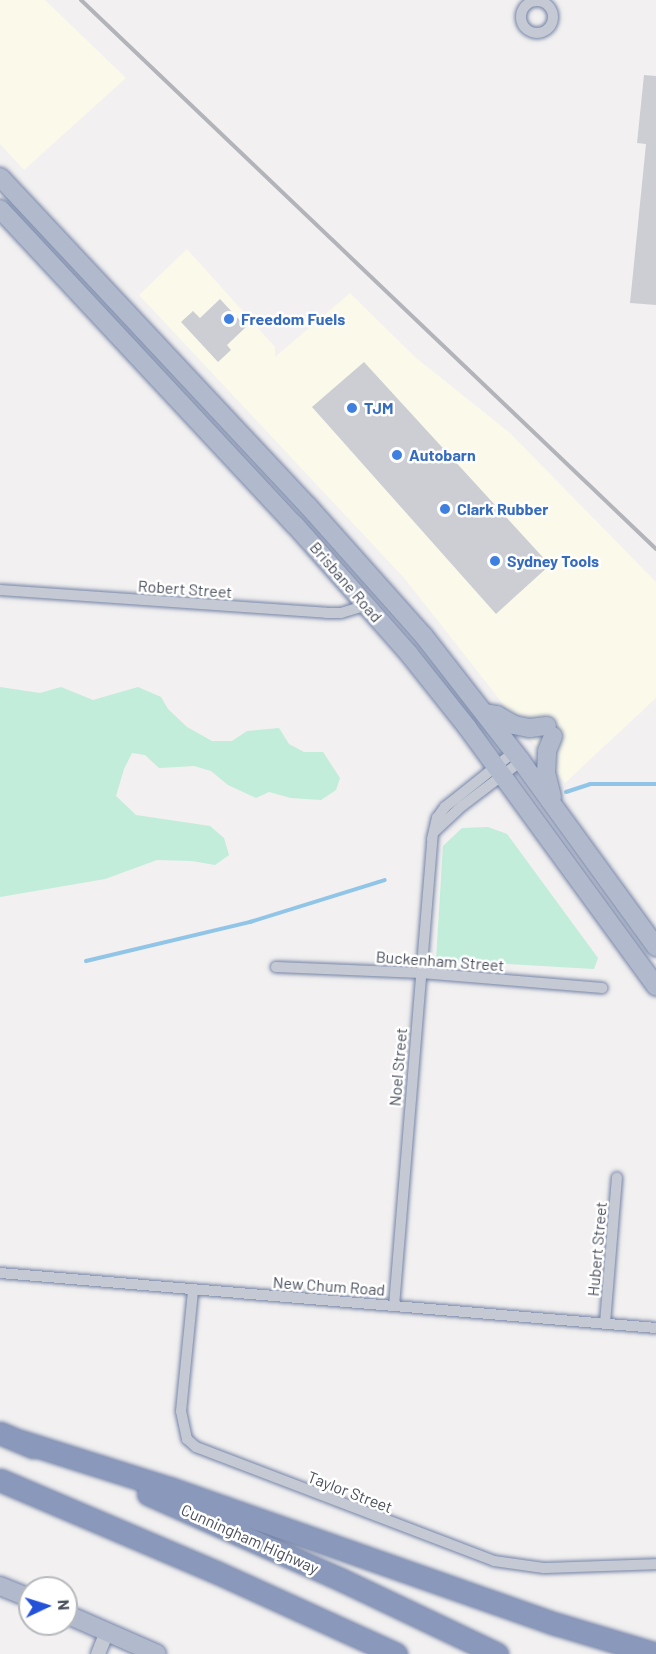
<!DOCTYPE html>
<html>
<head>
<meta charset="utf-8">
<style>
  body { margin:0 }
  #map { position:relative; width:656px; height:1654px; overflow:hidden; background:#f2f0f0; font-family:Barlow,sans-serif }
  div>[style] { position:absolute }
  .commercial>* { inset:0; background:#fbf9ea }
  .green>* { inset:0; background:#c1edda }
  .stream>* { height:4px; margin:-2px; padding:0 2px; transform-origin:2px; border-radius:2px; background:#90c5e7 }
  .building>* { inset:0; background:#cdced4 }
  .roads { filter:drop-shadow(0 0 2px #7584a7) drop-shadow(0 0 2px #7584a7) }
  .minor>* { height:10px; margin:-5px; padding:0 5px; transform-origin:5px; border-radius:5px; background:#c4c9d4 }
  .minor>.ring { margin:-5px; padding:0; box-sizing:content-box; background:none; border:10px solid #c4c9d4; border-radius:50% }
  .tertiary>* { height:14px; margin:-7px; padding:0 7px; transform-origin:7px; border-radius:7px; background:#c4c9d4 }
  .primary>* { height:18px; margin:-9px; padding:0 9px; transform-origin:9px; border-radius:9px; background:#b1bacd }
  .motorway>* { height:21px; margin:-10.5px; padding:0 10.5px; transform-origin:10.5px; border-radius:10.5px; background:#8a99bb }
  .rail>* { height:4px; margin:-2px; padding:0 2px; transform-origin:2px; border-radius:2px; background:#b2b4b9 }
  .dots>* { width:16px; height:16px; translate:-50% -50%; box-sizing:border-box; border:3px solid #fff; border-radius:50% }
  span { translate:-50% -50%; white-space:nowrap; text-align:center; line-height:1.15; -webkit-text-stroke:5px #fff; paint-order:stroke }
  .shop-label { font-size:16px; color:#366cbe; font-weight:700 }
  .left { translate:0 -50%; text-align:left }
  .street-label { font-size:16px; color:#494f5c }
  .north { position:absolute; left:18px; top:1576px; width:60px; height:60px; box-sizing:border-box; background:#fff; border:2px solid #b6b9be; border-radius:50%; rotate:86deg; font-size:16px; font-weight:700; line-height:24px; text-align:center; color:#494f5c }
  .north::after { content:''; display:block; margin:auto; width:21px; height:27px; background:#2351d8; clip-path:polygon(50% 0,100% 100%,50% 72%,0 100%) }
</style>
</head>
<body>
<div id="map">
  <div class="commercial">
    <div style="clip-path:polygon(0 0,45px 0,126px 78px,24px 170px,0 144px)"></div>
    <div style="clip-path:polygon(187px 249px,275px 347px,275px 357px,350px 293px,415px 357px,510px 433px,656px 582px,656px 698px,565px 783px,405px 579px,139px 295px)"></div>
  </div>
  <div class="green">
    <div style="clip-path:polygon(0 687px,40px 693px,61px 687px,93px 700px,138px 687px,161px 697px,168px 709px,187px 727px,212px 741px,232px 741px,247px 731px,279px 728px,289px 744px,304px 752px,323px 752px,340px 778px,336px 790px,321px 800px,291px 798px,269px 792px,256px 798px,228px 785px,211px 771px,194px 766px,159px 768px,145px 755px,132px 753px,124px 769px,116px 796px,136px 815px,210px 826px,224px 838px,229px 855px,215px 865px,192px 861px,157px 860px,105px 879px,0 897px)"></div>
    <div style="clip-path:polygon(488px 827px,507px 834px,598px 958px,594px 969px,436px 960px,443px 846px,462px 828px)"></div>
  </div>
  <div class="stream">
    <div style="left:566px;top:792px;width:25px;rotate:-18deg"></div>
    <div style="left:590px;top:784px;width:66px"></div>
    <div style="left:86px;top:961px;width:169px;rotate:-13.4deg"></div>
    <div style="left:250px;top:922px;width:141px;rotate:-17.3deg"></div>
  </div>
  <div class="building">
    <div style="clip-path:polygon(644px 75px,656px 76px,656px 305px,630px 303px,646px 144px,637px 143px)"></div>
    <div style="clip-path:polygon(220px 299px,246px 327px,227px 345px,231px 350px,218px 362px,181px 322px,193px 311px,200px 318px)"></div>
    <div style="clip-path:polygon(364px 362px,550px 565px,496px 614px,312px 407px)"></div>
  </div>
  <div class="roads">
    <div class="minor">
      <div class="ring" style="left:521px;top:1px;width:22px;height:22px"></div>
      <div style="left:0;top:590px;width:327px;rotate:4deg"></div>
      <div style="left:326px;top:613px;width:15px"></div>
      <div style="left:341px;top:613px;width:27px;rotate:-17deg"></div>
      <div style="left:435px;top:831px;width:37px;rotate:-43deg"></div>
      <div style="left:462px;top:806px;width:74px;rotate:-37.3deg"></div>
      <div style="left:276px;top:967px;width:145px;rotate:2.4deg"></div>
      <div style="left:421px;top:973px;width:182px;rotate:4.7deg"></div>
      <div style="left:0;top:1273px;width:658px;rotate:4.79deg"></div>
      <div style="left:193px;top:1291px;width:121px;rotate:95.7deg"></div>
      <div style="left:181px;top:1411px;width:29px;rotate:78deg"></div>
      <div style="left:187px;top:1439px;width:12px;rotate:42deg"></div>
      <div style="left:196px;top:1447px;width:319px;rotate:20.9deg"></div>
      <div style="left:494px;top:1561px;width:50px;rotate:8deg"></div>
      <div style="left:544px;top:1568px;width:112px;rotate:-2deg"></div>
      <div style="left:394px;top:1306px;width:469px;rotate:-85.3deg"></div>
      <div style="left:432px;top:839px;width:22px;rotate:-77deg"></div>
      <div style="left:437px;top:818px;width:14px;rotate:-54deg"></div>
      <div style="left:445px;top:807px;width:88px;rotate:-38.6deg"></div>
      <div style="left:605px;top:1323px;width:146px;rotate:-85.3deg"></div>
    </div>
    <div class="tertiary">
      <div style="left:98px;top:1654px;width:24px;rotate:-68deg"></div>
    </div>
    <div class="primary">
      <div style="left:0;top:177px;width:451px;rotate:46.9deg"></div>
      <div style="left:308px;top:506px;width:173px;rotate:48.3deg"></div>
      <div style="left:423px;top:635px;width:160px;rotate:52.1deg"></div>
      <div style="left:521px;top:761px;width:230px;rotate:54deg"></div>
      <div style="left:0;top:209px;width:432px;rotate:47deg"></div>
      <div style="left:295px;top:525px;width:172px;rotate:48.5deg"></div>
      <div style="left:409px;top:654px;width:93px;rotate:51.5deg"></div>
      <div style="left:467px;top:727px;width:321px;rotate:53.9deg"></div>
      <div style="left:484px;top:713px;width:13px;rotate:9deg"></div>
      <div style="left:497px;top:715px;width:20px;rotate:30deg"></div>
      <div style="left:514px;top:725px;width:16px;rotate:11deg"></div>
      <div style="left:530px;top:728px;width:17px;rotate:-7deg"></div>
      <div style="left:552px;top:797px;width:25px;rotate:-104deg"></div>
      <div style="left:546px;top:773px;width:22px;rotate:-87deg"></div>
      <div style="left:547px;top:751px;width:16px;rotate:-68deg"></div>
      <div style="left:0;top:1586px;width:32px;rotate:22deg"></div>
      <div style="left:66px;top:1614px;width:99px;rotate:23.7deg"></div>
    </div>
    <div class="motorway">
      <div style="left:0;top:1433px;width:36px;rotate:23deg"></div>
      <div style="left:20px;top:1441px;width:156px;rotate:17.5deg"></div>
      <div style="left:169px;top:1488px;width:410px;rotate:19.4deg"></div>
      <div style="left:556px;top:1624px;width:104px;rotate:16.7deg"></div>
      <div style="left:0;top:1480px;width:235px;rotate:23.1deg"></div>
      <div style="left:216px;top:1572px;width:198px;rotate:24.5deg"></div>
      <div style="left:148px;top:1494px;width:212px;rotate:23.9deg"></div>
      <div style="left:342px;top:1580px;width:172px;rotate:25.5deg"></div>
    </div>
  </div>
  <div class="rail">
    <div style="left:81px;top:0;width:795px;rotate:43.67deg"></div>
  </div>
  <div class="dots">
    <div style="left:229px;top:319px;background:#3f7fe0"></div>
    <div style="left:352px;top:408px;background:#3f7fe0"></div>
    <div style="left:397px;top:455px;background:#3f7fe0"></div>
    <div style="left:445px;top:509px;background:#3f7fe0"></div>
    <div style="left:495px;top:561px;background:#3f7fe0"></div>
  </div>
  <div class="shop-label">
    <span class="left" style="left:241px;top:319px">Freedom Fuels</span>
    <span class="left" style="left:364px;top:408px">TJM</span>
    <span class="left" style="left:409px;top:455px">Autobarn</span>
    <span class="left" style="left:457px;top:509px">Clark Rubber</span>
    <span class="left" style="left:507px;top:561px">Sydney Tools</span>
  </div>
  <div class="street-label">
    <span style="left:346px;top:582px;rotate:49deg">Brisbane Road</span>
    <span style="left:185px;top:589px;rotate:4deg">Robert Street</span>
    <span style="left:440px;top:961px;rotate:4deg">Buckenham Street</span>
    <span style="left:398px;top:1067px;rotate:-85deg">Noel Street</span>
    <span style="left:597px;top:1249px;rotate:-85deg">Hubert Street</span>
    <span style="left:329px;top:1286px;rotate:4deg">New Chum Road</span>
    <span style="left:350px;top:1492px;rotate:21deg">Taylor Street</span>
    <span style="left:250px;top:1539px;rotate:24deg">Cunningham Highway</span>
  </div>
  <div class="north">N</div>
</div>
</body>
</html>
